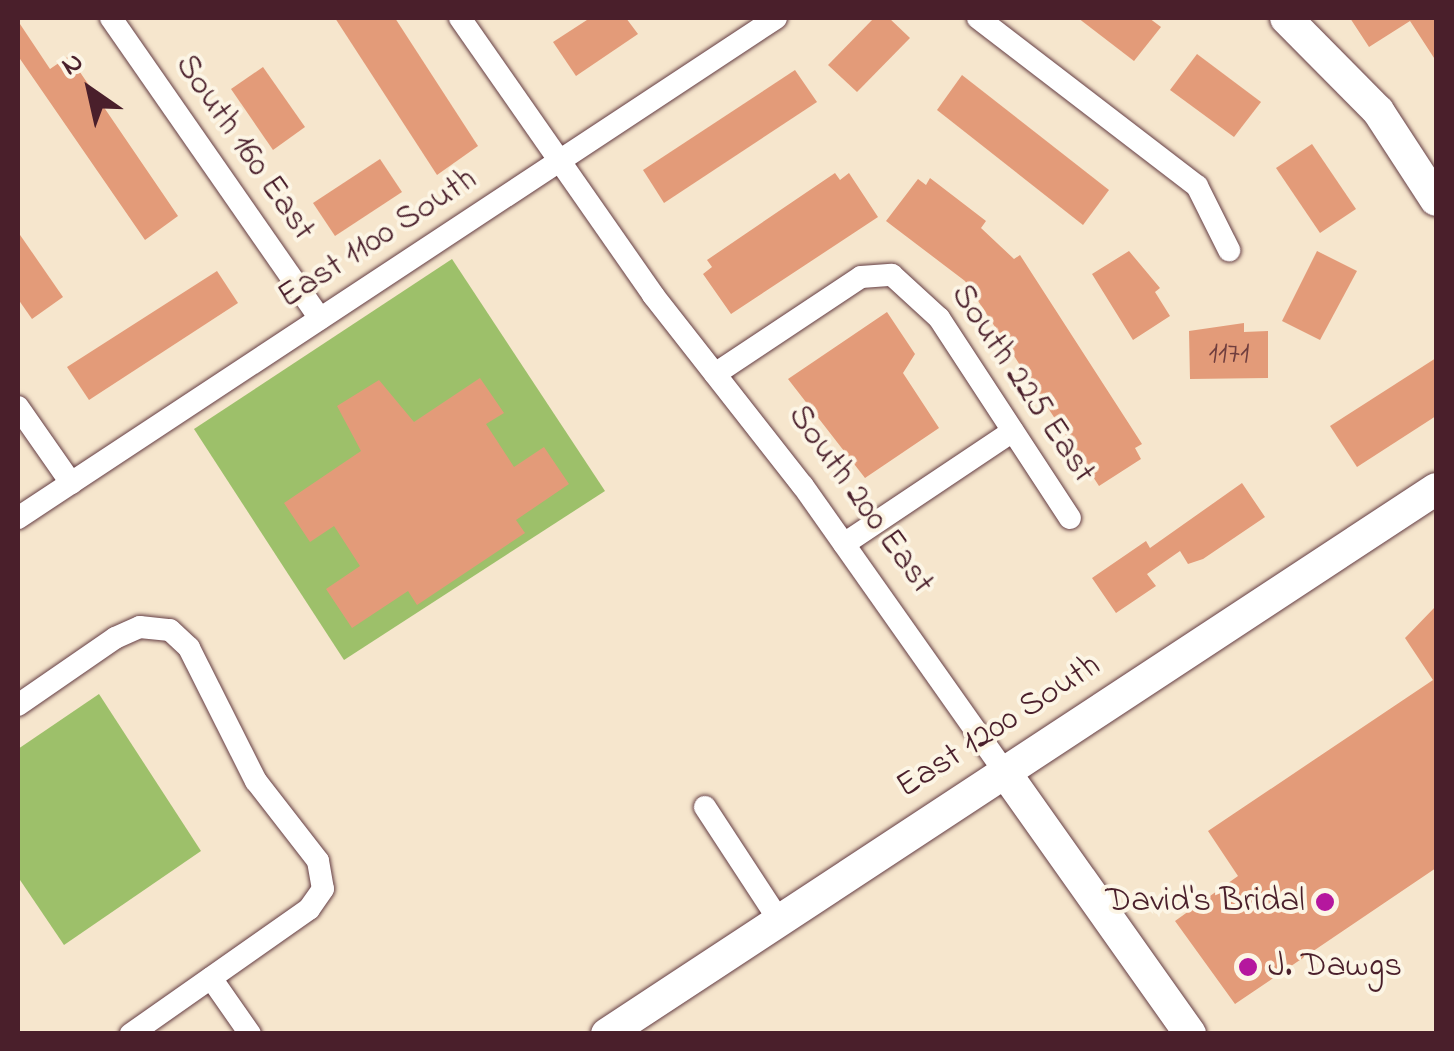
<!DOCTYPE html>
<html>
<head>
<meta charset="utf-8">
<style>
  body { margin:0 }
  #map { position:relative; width:1454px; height:1051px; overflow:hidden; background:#f6e6cd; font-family:"Indie Flower",sans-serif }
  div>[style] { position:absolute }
  .green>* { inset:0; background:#9dc06a }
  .building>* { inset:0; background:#e39b79 }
  .roads { filter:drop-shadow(0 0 2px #643d43) drop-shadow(0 0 2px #643d43) }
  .street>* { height:22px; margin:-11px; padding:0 11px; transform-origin:11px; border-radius:11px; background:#fff }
  .secondary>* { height:32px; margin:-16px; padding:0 16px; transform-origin:16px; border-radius:16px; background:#fff }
  .dots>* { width:28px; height:28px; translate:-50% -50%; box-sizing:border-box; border:5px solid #fcf5e5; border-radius:50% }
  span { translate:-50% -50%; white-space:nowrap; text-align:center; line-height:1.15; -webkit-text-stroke:8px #fcf5e5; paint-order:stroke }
  .number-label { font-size:30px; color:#703e3e }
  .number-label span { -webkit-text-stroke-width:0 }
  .street-label { font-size:35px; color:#4a1f2b }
  .poi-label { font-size:35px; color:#4a1f2b }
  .right { translate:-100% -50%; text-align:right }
  .left { translate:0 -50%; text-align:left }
  .frame { position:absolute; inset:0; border:20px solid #4a1f2b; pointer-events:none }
  .north { position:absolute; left:40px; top:40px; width:100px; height:100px; -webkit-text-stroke:8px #fcf5e5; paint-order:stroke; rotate:326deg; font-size:28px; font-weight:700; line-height:40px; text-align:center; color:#4a1f2b }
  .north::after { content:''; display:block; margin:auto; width:35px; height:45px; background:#4a1f2b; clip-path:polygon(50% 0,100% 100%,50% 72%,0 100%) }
</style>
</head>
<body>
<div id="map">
  <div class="green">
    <div style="clip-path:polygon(452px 259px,605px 491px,344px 660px,194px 429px)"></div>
    <div style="clip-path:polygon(99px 694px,201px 851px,64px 945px,18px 877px,18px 749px)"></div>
  </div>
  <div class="building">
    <div style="clip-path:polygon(335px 18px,395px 18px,478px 146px,437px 175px)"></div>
    <div style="clip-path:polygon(590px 18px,626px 18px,638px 34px,576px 76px,553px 42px)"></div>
    <div style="clip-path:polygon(874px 18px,889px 18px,910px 38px,857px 92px,828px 65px)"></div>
    <div style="clip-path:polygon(1078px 18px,1149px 18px,1161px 27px,1134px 61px)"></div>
    <div style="clip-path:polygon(1350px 18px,1436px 18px,1436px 61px,1410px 21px,1369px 47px)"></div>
    <div style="clip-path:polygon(18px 21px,50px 69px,69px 56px,178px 216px,145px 240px,18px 56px)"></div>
    <div style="clip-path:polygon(1197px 54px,1261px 102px,1234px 137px,1170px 90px)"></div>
    <div style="clip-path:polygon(263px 67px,305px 127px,273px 150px,231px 89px)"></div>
    <div style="clip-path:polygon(795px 70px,817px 102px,664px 203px,643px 170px)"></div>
    <div style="clip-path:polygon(962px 75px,1109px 190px,1083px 225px,937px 110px)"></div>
    <div style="clip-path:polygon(1312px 144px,1356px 209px,1320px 233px,1276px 168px)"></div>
    <div style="clip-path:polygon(380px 159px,402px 192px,335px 236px,313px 203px)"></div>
    <div style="clip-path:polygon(835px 173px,840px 180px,849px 173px,878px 217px,731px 314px,703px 274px,712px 267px,707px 260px)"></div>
    <div style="clip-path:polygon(930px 178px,986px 221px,981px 228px,1014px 259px,1020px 255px,1142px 444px,1135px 448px,1141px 459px,1099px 486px,965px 281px,886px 221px,918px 179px,926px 185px)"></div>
    <div style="clip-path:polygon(18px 232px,63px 297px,32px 319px,18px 299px)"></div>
    <div style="clip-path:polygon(1129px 251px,1160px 288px,1155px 292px,1170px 316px,1133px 340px,1092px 274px)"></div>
    <div style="clip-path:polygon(1317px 251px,1357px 271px,1320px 340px,1282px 321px)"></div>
    <div style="clip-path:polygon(217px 271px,238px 303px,89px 400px,67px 367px)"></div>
    <div style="clip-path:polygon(887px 312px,915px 354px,903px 373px,939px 428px,865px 478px,788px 379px)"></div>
    <div style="clip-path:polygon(1244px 323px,1244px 332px,1268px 331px,1268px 378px,1190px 379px,1189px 331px)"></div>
    <div style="clip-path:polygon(1436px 358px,1436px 416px,1357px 467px,1330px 426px)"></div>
    <div style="clip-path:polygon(480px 378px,504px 413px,486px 424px,514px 467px,544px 447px,569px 484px,516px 520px,525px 533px,417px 605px,408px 591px,352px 628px,326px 589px,360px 566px,334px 526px,310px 542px,284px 503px,361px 451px,337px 406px,379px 380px,414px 422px)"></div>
    <div style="clip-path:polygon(1242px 483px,1265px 517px,1203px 559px,1188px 564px,1180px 551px,1147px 574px,1156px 586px,1116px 613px,1092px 578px,1146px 541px,1150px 548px)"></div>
    <div style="clip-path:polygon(1436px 606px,1436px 868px,1235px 1004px,1175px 921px,1238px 876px,1208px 831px,1433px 680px,1405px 638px)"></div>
  </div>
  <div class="roads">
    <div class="street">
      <div style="left:111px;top:18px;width:366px;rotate:55.2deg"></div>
      <div style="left:460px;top:18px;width:338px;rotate:55.1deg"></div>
      <div style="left:653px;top:295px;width:243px;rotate:51.9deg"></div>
      <div style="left:803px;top:486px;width:349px;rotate:54.8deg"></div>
      <div style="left:978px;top:18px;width:276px;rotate:37.5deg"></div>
      <div style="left:1197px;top:186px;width:72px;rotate:63.4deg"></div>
      <div style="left:715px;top:374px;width:175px;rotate:-33.6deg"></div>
      <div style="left:861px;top:277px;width:31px;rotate:-4deg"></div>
      <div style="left:892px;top:275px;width:64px;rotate:42.5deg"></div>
      <div style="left:939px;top:318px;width:239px;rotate:56.8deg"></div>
      <div style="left:18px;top:407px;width:93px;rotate:55.1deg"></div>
      <div style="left:18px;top:518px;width:908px;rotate:-33.41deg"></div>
      <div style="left:844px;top:544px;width:203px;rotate:-33.8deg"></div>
      <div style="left:18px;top:705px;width:118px;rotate:-34.6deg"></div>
      <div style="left:115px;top:638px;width:27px;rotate:-24deg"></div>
      <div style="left:140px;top:627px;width:30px;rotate:6deg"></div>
      <div style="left:170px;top:630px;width:26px;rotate:43deg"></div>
      <div style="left:189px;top:648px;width:149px;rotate:63.3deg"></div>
      <div style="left:256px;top:781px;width:101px;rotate:52.2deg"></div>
      <div style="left:318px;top:861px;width:28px;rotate:80deg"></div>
      <div style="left:323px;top:889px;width:24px;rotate:125deg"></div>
      <div style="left:309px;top:909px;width:218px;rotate:144.9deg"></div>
      <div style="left:705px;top:807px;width:135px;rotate:56.8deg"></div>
      <div style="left:211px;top:978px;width:68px;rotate:55.1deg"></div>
    </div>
    <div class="secondary">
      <div style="left:1286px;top:18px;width:131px;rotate:45.3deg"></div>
      <div style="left:1378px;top:111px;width:106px;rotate:56.9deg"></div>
      <div style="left:1004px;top:771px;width:322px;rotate:54.7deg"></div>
      <div style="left:607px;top:1034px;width:992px;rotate:-33.32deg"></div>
    </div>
  </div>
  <div class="dots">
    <div style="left:1325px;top:902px;background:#b5179e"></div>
    <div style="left:1248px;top:967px;background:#b5179e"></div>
  </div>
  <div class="number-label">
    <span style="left:1229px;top:355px">1171</span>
  </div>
  <div class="street-label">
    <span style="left:244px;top:148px;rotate:55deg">South 160 East</span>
    <span style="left:378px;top:239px;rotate:-33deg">East 1100 South</span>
    <span style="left:1022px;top:384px;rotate:56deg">South 225 East</span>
    <span style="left:860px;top:500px;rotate:54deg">South 200 East</span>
    <span style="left:999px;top:727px;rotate:-33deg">East 1200 South</span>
  </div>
  <div class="poi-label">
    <span class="right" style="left:1305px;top:902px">David's Bridal</span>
    <span class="left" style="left:1268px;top:967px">J. Dawgs</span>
  </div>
  <div class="frame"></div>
  <div class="north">N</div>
</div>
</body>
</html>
